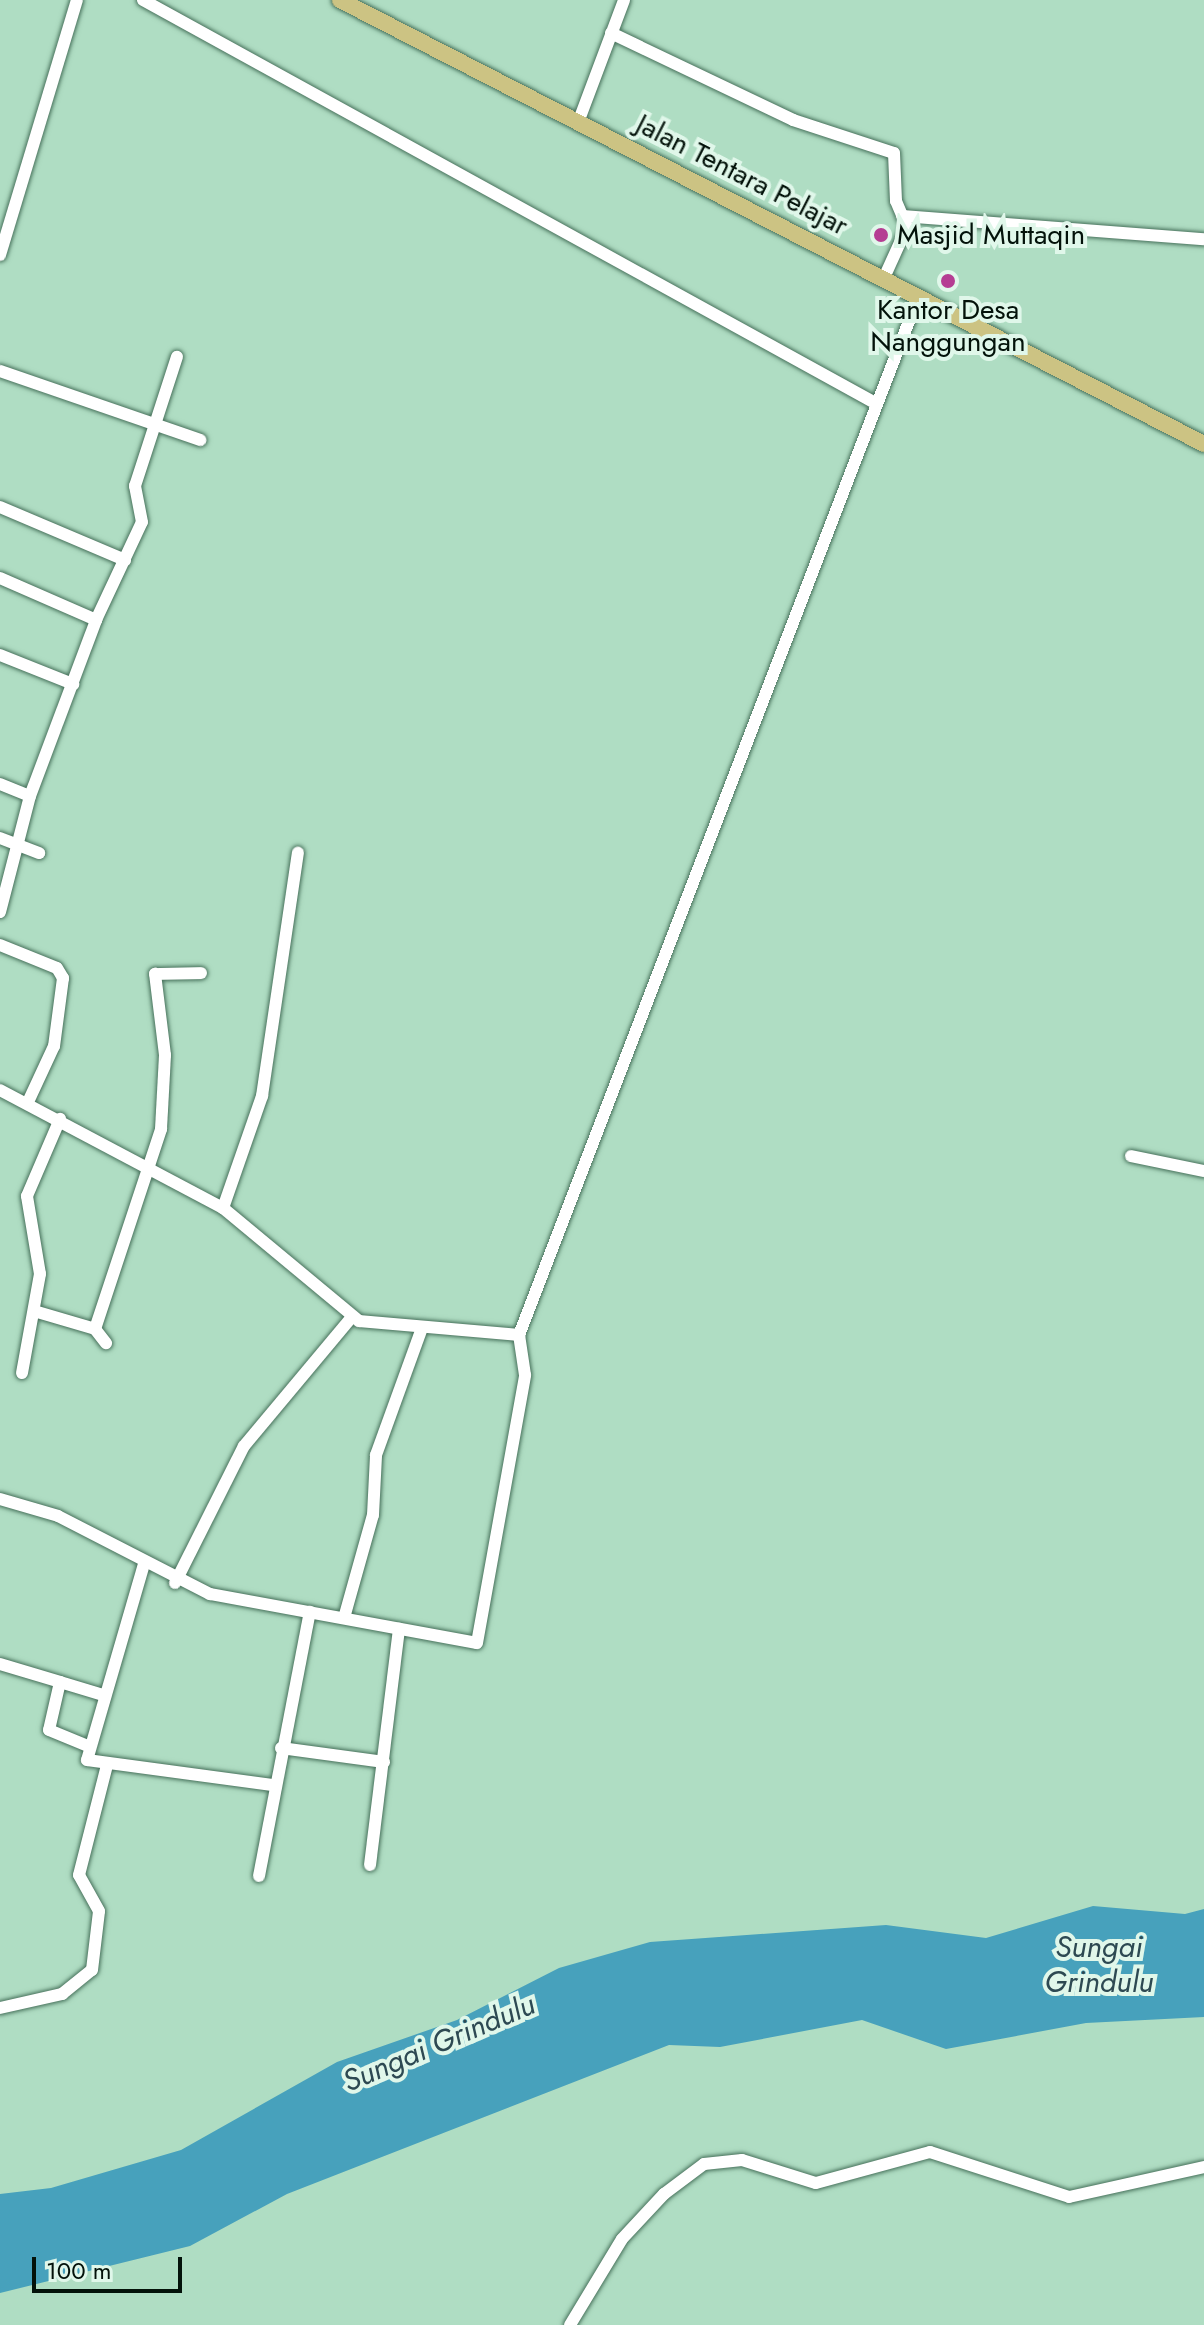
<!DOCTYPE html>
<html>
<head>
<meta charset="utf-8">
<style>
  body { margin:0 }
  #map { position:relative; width:1204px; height:2325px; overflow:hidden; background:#afddc3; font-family:Jost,sans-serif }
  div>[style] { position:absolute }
  .water>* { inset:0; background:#47a1bc }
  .roads { filter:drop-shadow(0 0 2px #47715b) drop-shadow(0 0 2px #47715b) }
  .minor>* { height:12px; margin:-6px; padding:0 6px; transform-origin:6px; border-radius:6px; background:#fff }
  .major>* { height:16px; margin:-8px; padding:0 8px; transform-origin:8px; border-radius:8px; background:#ccc383 }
  .dots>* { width:22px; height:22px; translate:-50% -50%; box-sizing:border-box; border:4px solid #e0f7ea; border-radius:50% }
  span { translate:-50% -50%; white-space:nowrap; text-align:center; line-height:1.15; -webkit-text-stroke:8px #e0f7ea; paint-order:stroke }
  .street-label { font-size:28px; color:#03120a }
  .poi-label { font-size:28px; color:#03120a }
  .left { translate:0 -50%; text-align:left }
  .water-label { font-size:30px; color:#2d4952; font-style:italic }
  .scale { position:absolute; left:32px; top:2257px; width:150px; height:36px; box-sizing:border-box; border:4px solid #03120a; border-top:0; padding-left:10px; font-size:24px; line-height:28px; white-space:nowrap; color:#03120a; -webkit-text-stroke:6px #e0f7ea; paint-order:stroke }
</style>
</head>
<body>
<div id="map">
  <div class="water">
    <div style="clip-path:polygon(1093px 1906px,1185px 1914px,1204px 1909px,1204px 2017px,1086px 2023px,946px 2049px,862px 2020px,720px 2047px,669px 2045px,287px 2194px,190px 2246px,0 2293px,0 2194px,51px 2188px,181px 2150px,337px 2062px,457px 2020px,559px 1968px,650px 1942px,886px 1925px,986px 1938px)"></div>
  </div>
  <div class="roads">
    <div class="minor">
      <div style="left:143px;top:0;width:836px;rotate:28.83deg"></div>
      <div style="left:611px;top:33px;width:202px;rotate:25.5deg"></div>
      <div style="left:793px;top:120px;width:106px;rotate:18.1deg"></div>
      <div style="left:894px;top:153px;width:48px;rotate:87.6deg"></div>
      <div style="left:896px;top:201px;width:28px;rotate:67deg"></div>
      <div style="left:907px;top:227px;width:56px;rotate:114.3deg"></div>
      <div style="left:579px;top:120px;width:128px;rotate:-69.4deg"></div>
      <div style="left:902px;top:216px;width:303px;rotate:4.4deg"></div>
      <div style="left:0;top:255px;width:266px;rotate:-73.2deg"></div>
      <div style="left:0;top:371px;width:212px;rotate:19deg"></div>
      <div style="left:0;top:507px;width:136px;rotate:23deg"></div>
      <div style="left:0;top:578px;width:105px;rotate:23.6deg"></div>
      <div style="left:0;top:655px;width:79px;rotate:21.7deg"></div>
      <div style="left:0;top:784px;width:32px;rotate:22deg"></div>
      <div style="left:0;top:838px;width:42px;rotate:21deg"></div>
      <div style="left:0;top:912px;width:120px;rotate:-75.5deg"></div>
      <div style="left:30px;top:796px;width:188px;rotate:-69.4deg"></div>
      <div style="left:96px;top:620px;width:108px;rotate:-64.9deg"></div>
      <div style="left:142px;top:522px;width:37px;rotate:-101deg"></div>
      <div style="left:135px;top:486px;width:136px;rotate:-72deg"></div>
      <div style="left:0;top:945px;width:61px;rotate:22deg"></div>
      <div style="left:57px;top:968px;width:12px;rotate:59deg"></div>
      <div style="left:63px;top:978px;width:69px;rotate:97.5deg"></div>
      <div style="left:54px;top:1046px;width:62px;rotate:114.9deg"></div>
      <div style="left:0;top:1090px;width:252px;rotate:27.9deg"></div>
      <div style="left:223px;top:1208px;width:177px;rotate:39.7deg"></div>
      <div style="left:359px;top:1321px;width:161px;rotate:5deg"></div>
      <div style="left:1131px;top:1156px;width:75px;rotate:11.6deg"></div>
      <div style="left:223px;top:1208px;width:119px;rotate:-70.8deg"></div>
      <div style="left:262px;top:1096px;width:246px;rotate:-81.6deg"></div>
      <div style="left:34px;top:1311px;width:64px;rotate:16.4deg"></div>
      <div style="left:95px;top:1329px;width:211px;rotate:-71.7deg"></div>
      <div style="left:161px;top:1129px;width:74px;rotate:-86.9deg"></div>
      <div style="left:165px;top:1055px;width:82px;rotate:-97deg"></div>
      <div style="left:155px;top:974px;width:46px;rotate:-1.2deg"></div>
      <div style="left:95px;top:1329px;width:18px;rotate:52deg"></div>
      <div style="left:22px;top:1373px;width:101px;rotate:-79.7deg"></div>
      <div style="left:40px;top:1274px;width:79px;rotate:-99.5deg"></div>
      <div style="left:27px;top:1196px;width:84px;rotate:-66.8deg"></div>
      <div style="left:0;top:1499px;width:60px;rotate:16.3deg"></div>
      <div style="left:58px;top:1516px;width:171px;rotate:27.2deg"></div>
      <div style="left:210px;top:1594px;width:271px;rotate:10.4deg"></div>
      <div style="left:477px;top:1643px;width:272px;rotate:-79.8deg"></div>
      <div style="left:525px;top:1375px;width:40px;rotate:-98.5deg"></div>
      <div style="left:519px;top:1335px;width:1114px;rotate:-68.96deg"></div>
      <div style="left:144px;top:1564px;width:204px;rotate:106.2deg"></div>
      <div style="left:87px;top:1760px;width:187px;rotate:7.7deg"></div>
      <div style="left:175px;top:1583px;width:153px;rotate:-63.3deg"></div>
      <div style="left:244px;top:1446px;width:168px;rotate:-50.1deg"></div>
      <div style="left:344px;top:1618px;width:107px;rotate:-74.3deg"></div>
      <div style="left:373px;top:1515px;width:60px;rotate:-87.1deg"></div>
      <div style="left:376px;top:1455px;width:135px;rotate:-70.1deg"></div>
      <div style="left:0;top:1664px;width:63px;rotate:16.7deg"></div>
      <div style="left:60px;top:1682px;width:49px;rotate:102.9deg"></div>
      <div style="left:49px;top:1730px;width:42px;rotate:22.3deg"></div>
      <div style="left:60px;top:1682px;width:45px;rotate:16.8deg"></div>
      <div style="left:281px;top:1748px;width:104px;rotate:7.7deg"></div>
      <div style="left:370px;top:1865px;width:238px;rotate:-83deg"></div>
      <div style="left:259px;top:1876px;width:269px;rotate:-79.1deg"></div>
      <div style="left:0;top:2008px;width:64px;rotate:-12.7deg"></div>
      <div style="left:62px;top:1994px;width:38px;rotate:-39deg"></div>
      <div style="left:92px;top:1970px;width:59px;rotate:-83.2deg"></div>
      <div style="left:99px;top:1911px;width:41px;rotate:-119.1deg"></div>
      <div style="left:79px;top:1875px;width:114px;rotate:-75.7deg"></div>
      <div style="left:570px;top:2325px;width:100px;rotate:-58.8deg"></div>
      <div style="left:622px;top:2239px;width:62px;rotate:-47deg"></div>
      <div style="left:664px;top:2194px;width:50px;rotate:-36.9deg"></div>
      <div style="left:704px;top:2164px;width:38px;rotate:-6deg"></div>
      <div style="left:742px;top:2160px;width:77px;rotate:17.3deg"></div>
      <div style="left:816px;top:2183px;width:118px;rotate:-15.2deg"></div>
      <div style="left:930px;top:2152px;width:146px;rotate:17.9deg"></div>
      <div style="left:1069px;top:2197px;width:138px;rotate:-12.5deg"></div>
    </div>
    <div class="major">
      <div style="left:340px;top:0;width:971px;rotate:27.2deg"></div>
    </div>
  </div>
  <div class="dots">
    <div style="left:881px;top:235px;background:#b53d93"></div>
    <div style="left:948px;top:281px;background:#b53d93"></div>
  </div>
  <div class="street-label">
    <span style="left:742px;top:175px;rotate:27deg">Jalan Tentara Pelajar</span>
  </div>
  <div class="poi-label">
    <span class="left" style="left:897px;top:235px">Masjid Muttaqin</span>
    <span style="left:948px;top:326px">Kantor Desa<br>Nanggungan</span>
  </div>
  <div class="water-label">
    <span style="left:1099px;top:1964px">Sungai<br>Grindulu</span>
    <span style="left:439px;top:2043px;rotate:-23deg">Sungai Grindulu</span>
  </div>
  <div class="scale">100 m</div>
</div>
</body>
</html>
